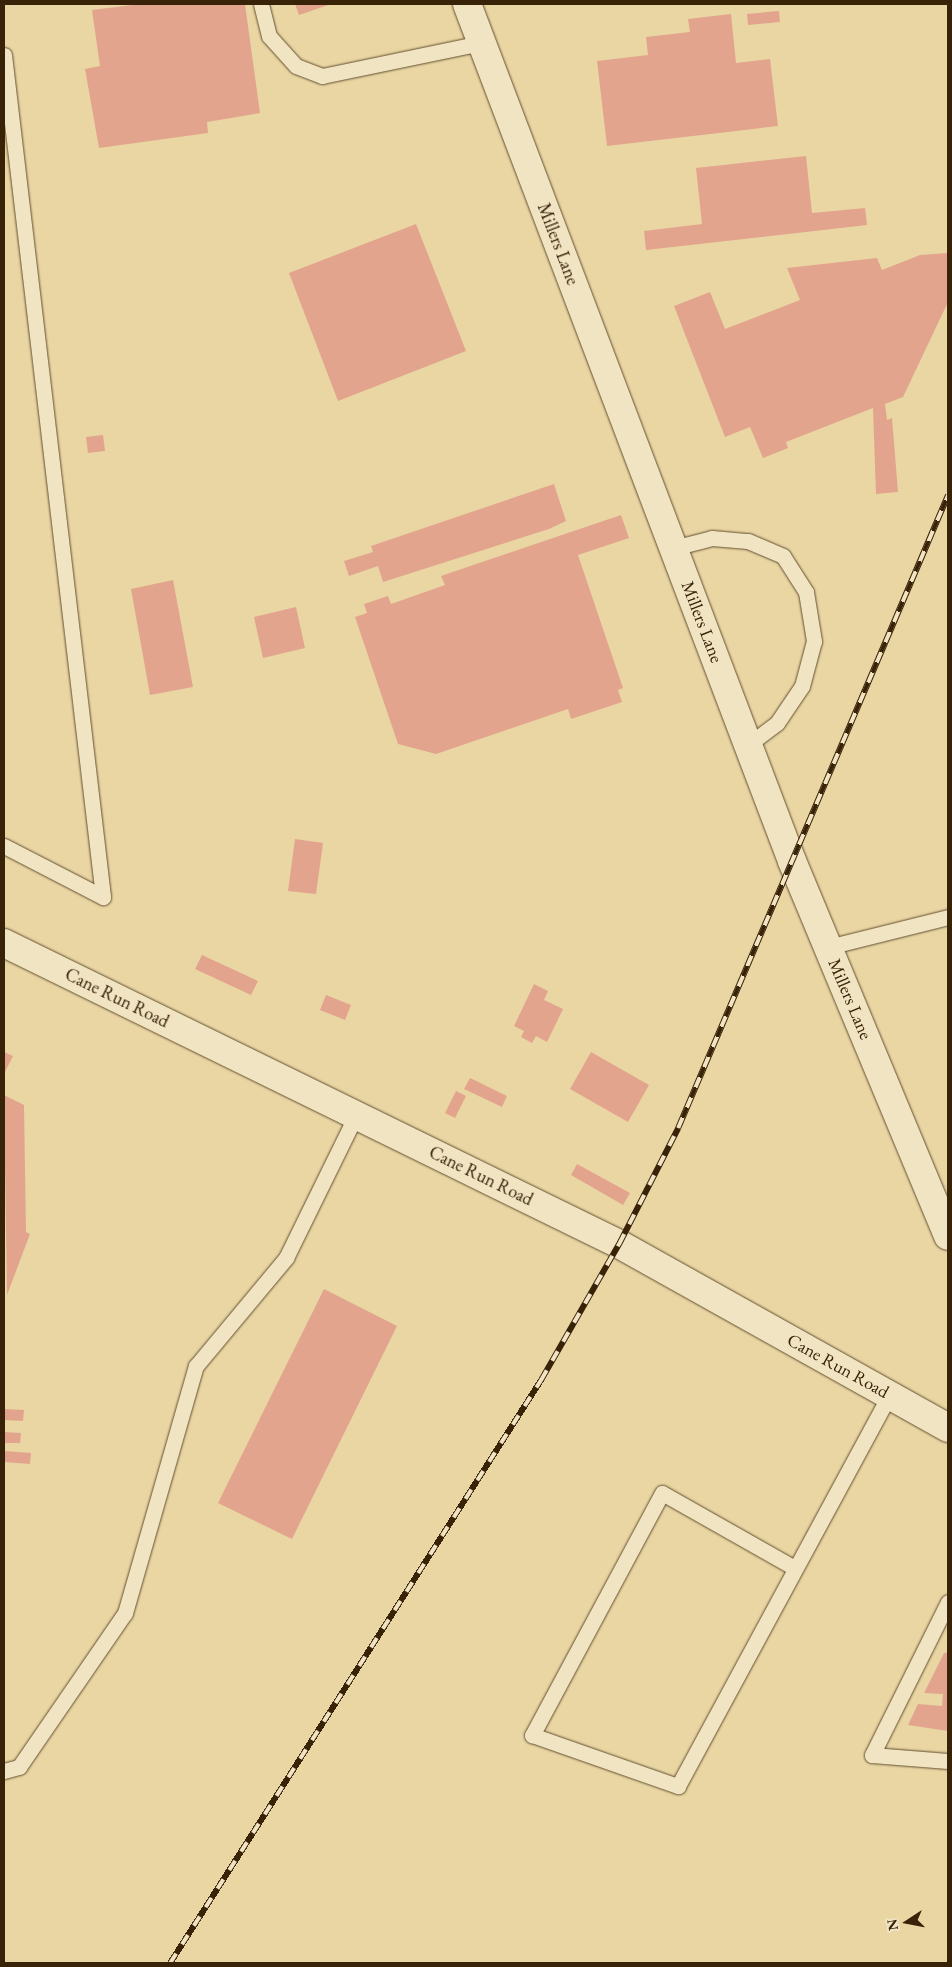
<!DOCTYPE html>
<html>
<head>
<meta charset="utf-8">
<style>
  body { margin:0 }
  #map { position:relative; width:952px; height:1967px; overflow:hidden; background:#e9d6a3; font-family:"EB Garamond",serif }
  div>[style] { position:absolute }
  .building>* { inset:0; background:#e3a48e }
  .roads { filter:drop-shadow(0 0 1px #644f2f) drop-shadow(0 0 1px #644f2f) }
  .lane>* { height:15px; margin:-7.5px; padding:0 7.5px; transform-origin:7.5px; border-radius:7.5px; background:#f1e4c3 }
  .street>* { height:28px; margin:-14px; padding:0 14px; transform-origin:14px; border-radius:14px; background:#f1e4c3 }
  .secondary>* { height:28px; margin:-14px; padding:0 14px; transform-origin:14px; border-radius:14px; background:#f1e4c3 }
  .rail>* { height:5.5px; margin-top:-2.75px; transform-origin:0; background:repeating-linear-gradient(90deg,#f1e4c3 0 11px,#382208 0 22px); box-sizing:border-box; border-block:1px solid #382208 }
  span { translate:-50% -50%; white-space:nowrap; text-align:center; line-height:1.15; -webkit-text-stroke:4px #f1e4c3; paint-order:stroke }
  .street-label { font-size:18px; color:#382208 }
  .frame { position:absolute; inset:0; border:5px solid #382208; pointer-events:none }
  .north { position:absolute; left:882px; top:1897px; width:50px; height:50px; -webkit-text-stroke:4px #f1e4c3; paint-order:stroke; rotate:259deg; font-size:14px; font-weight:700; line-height:20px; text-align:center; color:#382208 }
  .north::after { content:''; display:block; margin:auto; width:18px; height:22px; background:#382208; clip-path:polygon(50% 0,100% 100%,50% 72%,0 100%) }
</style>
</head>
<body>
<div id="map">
  <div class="building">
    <div style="clip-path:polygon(140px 4px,245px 4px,260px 113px,207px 122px,208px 133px,99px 148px,85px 69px,100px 66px,92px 10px)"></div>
    <div style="clip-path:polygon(295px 4px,331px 4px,299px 15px)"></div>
    <div style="clip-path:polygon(779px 11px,780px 22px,748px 25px,747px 14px)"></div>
    <div style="clip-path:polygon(731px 14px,736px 63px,770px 59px,778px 126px,607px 146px,597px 61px,648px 55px,646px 37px,690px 32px,688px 19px)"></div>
    <div style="clip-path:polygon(806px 156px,812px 213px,865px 208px,867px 225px,646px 250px,644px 231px,702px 224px,696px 168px)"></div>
    <div style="clip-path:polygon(416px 224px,466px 351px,338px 401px,289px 273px)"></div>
    <div style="clip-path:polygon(948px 253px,948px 302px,903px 397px,885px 404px,887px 420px,892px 418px,898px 492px,876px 494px,873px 408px,786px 442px,788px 448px,763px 458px,750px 427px,725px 437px,674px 306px,710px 292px,725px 329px,800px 300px,787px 268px,877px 258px,882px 270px,920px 255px)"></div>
    <div style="clip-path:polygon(103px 435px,105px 451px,88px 453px,86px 437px)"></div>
    <div style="clip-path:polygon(554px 484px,566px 521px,549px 529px,383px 582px,378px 566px,349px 576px,344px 561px,373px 552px,371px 546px)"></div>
    <div style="clip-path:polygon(621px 515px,629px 538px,578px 555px,623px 688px,618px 690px,622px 702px,571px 719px,568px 709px,436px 754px,398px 744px,355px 617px,367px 613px,364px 604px,388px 596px,391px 604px,445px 585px,441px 576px)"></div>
    <div style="clip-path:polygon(173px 580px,193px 687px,150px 695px,131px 589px)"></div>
    <div style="clip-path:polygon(296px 607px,305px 648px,263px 658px,254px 617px)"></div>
    <div style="clip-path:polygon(295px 839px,323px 843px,316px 894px,288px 891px)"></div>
    <div style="clip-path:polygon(202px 955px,258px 981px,251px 995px,195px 969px)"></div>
    <div style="clip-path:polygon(534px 984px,548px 991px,544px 1000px,563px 1009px,547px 1042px,536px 1036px,532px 1043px,521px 1037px,524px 1031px,514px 1026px)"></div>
    <div style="clip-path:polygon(326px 995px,351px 1005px,345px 1020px,320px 1010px)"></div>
    <div style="clip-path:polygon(4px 1052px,13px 1056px,4px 1074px)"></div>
    <div style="clip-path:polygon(591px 1052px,649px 1085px,628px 1122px,570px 1089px)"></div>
    <div style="clip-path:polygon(470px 1078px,507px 1096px,502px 1107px,464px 1089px)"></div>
    <div style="clip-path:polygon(456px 1091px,466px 1096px,455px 1118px,445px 1113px)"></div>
    <div style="clip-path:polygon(4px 1095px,24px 1105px,26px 1232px,30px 1234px,7px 1295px)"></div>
    <div style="clip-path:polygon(577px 1164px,630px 1193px,623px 1205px,571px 1175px)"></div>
    <div style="clip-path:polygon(324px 1289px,397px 1326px,292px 1539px,218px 1503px)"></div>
    <div style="clip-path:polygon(4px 1409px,24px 1410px,23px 1421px,4px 1420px)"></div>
    <div style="clip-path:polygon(4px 1432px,21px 1433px,20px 1443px,4px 1443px)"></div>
    <div style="clip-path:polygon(4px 1451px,31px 1453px,30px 1464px,4px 1462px)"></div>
    <div style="clip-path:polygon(944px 1653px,948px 1653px,948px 1731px,908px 1725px,918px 1704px,942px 1706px,943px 1694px,924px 1693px)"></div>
  </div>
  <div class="roads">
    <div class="lane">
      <div style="left:261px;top:4px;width:33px;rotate:76deg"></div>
      <div style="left:269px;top:36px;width:40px;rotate:48deg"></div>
      <div style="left:296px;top:66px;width:28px;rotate:21deg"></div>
      <div style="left:322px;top:76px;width:163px;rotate:-11.7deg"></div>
      <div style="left:4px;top:55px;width:848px;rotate:83.29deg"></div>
      <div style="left:103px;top:897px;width:111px;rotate:-152.7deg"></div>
      <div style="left:673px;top:548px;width:40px;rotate:-14.4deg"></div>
      <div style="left:712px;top:538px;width:36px;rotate:5deg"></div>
      <div style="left:748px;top:541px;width:38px;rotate:23deg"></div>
      <div style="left:783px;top:556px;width:43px;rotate:57.4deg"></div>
      <div style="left:806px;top:592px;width:50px;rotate:80.7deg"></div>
      <div style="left:814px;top:641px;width:47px;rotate:104.9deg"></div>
      <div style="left:802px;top:686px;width:45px;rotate:124deg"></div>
      <div style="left:777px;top:723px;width:36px;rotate:143deg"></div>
      <div style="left:828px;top:947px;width:124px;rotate:-14deg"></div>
      <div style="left:793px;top:1567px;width:150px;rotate:-150.5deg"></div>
      <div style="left:662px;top:1493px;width:275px;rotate:118.2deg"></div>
      <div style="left:532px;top:1735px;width:155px;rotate:19.3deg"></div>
      <div style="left:678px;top:1786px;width:444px;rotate:-61.6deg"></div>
      <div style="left:948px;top:1602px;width:171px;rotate:116.4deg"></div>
      <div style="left:872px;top:1755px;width:76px;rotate:4.5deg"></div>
      <div style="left:4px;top:1771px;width:16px;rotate:-15deg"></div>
      <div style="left:19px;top:1767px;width:187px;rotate:-55.5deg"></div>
      <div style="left:125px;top:1613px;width:257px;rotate:-74deg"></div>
      <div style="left:196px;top:1366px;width:141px;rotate:-50.2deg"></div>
      <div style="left:286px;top:1258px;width:159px;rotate:-63.9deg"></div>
    </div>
    <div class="street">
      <div style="left:467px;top:4px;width:917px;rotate:69.23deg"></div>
      <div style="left:792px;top:861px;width:406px;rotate:67.4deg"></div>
    </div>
    <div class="secondary">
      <div style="left:4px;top:943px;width:685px;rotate:26.08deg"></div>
      <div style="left:619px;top:1244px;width:377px;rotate:29.2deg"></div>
    </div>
  </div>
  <div class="rail">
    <div style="left:170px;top:1963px;width:691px;rotate:-57.53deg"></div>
    <div style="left:541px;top:1380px;width:157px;rotate:-60.2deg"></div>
    <div style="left:619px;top:1244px;width:130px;rotate:-63deg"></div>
    <div style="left:678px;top:1128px;width:688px;rotate:-66.9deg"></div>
  </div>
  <div class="street-label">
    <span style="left:558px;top:244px;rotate:69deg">Millers Lane</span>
    <span style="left:702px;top:622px;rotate:69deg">Millers Lane</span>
    <span style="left:117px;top:998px;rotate:26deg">Cane Run Road</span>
    <span style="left:850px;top:999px;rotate:67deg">Millers Lane</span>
    <span style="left:481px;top:1176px;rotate:26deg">Cane Run Road</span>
    <span style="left:838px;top:1366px;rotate:29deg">Cane Run Road</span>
  </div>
  <div class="frame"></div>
  <div class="north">N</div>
</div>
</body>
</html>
